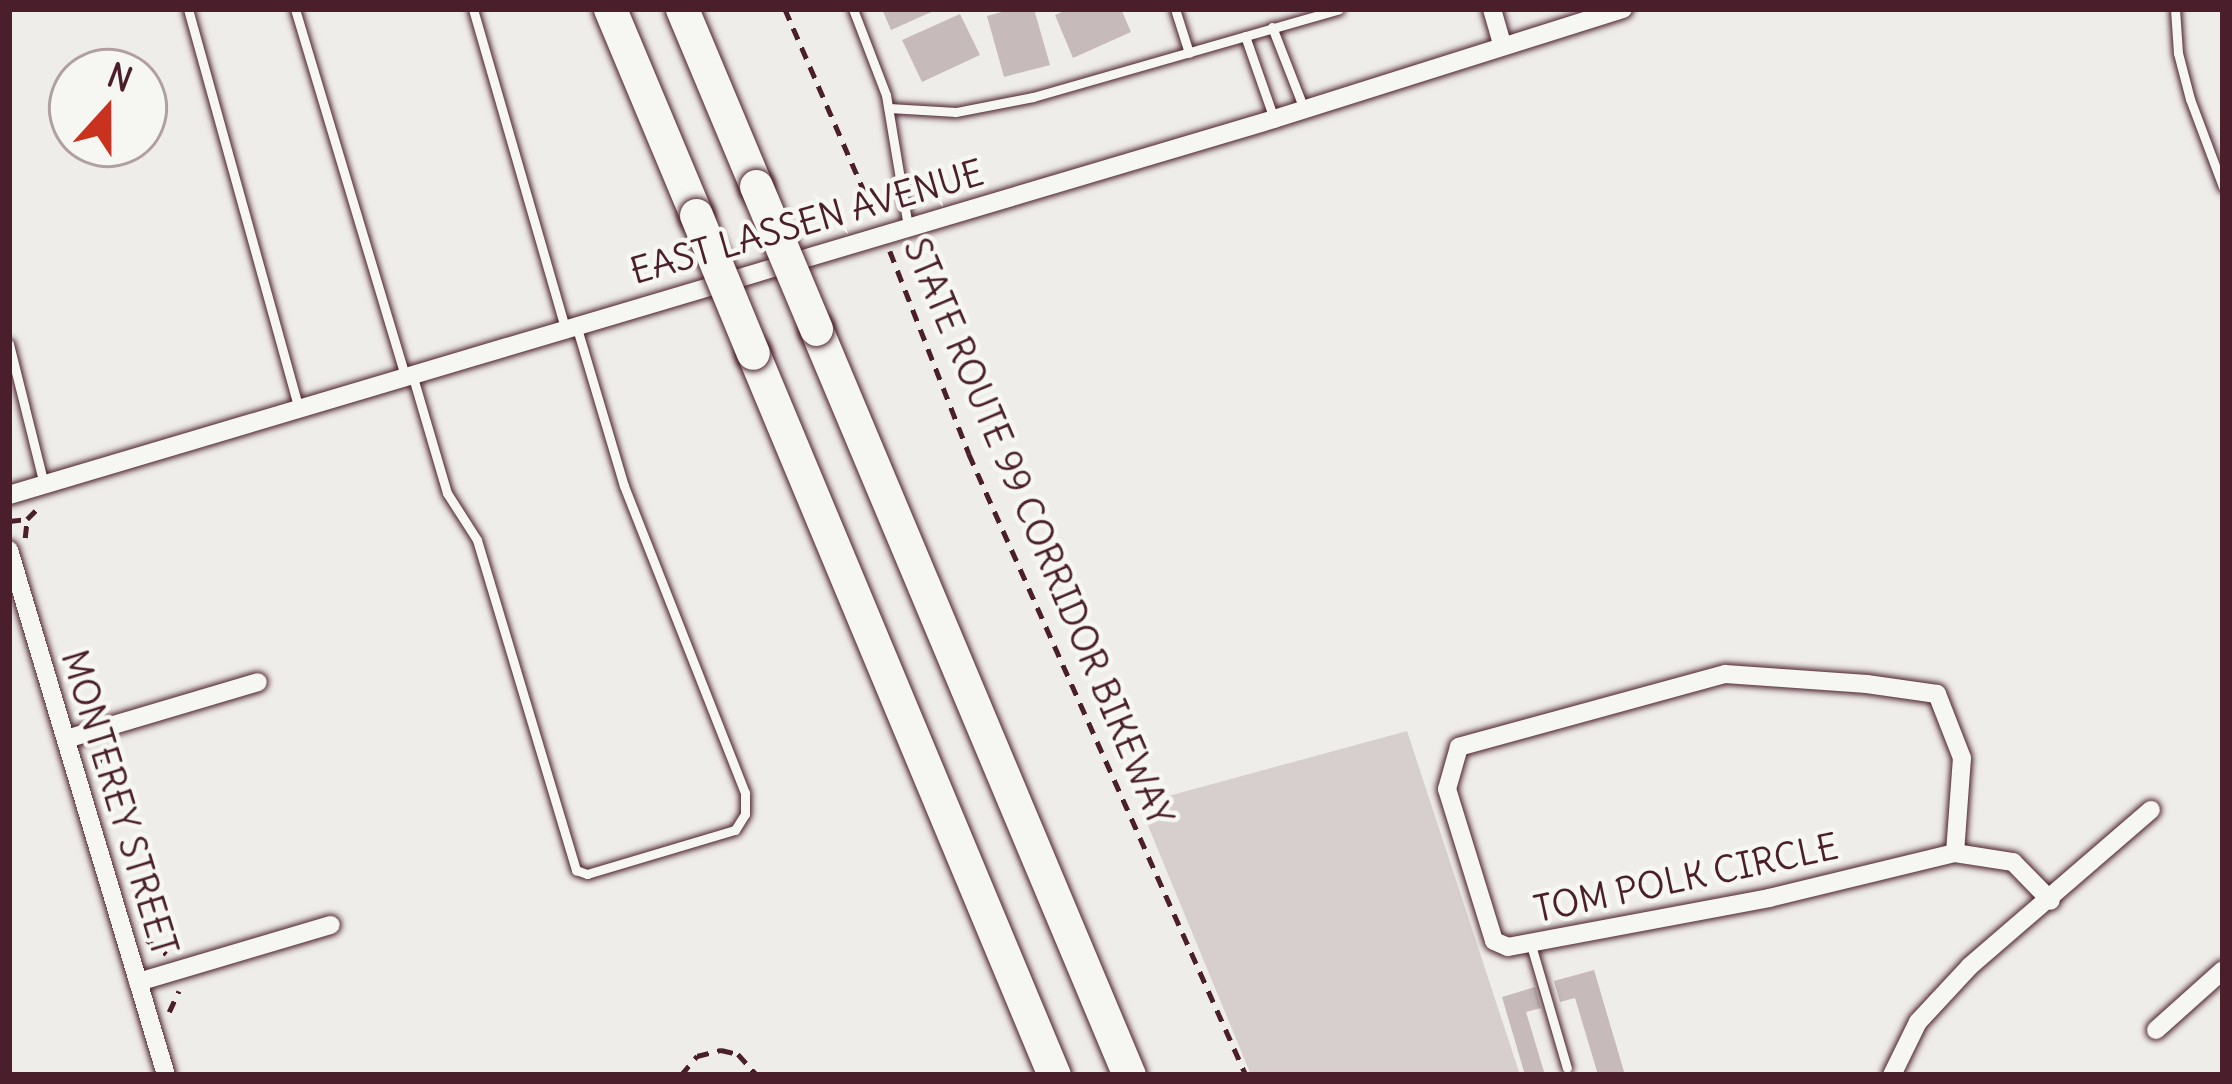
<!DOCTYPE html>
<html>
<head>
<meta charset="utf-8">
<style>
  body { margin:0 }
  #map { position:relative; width:2232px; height:1084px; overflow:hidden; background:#efedea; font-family:Delius,sans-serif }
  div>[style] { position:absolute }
  .green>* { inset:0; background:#d7cfce }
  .building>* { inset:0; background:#c6babb }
  .path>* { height:4.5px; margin-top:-2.25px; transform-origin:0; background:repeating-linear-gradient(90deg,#4a1f2b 0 12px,transparent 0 21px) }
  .roads { filter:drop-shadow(0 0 3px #4a1f2b) drop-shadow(0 0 3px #4a1f2b) }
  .lane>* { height:9px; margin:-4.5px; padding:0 4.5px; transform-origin:4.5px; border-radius:4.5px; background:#f6f6f2 }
  .street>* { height:18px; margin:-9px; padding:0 9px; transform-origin:9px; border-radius:9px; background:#f6f6f2 }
  .highway>* { height:33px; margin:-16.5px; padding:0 16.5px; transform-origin:16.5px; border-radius:16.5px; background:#f6f6f2 }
  .bridges { filter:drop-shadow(0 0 3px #4a1f2b) drop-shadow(0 0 3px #4a1f2b) }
  .highway-bridge>* { height:33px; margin:-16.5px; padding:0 16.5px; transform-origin:16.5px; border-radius:16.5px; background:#f6f6f2 }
  span { translate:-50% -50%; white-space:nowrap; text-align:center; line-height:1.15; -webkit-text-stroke:9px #f6f6f2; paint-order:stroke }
  .street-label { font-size:36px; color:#4a1f2b }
  .frame { position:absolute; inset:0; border:12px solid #4a1f2b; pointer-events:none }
  .north { position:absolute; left:48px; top:48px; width:120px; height:120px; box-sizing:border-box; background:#f6f6f2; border:3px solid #b1a0a2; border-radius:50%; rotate:21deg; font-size:33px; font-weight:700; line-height:48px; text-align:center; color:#4a1f2b }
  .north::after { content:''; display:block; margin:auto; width:42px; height:54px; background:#c8321e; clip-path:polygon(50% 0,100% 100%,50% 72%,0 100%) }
</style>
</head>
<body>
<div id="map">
  <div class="green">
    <div style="clip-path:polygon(1407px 731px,1520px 1075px,1251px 1075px,1139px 804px)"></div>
  </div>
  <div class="building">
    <div style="clip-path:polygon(882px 9px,938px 9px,891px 30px)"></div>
    <div style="clip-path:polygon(1013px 9px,1034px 9px,1050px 65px,1004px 77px,987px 16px)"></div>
    <div style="clip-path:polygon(1069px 9px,1121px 9px,1131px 32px,1073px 58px,1055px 15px)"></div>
    <div style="clip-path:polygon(960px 14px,980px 55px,922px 82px,902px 40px)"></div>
    <div style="clip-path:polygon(1594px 970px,1625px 1075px,1598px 1075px,1575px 998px,1560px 1002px,1554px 981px)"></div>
    <div style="clip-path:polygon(1535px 987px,1541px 1008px,1526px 1012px,1545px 1075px,1525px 1075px,1502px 997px)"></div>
  </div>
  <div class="path">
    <div style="left:785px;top:9px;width:228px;rotate:66.5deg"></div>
    <div style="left:890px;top:251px;width:218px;rotate:68.7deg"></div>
    <div style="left:969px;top:454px;width:680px;rotate:65.96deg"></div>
    <div style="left:9px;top:521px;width:18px;rotate:-6deg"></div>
    <div style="left:25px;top:538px;width:19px;rotate:-84deg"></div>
    <div style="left:27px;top:519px;width:17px;rotate:-45deg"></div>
    <div style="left:74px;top:698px;width:24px;rotate:33deg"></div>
    <div style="left:96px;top:768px;width:23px;rotate:-65deg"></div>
    <div style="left:147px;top:940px;width:24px;rotate:36deg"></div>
    <div style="left:169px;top:1012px;width:23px;rotate:-65deg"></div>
    <div style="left:681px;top:1075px;width:25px;rotate:-50deg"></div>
    <div style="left:697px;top:1056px;width:25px;rotate:-14deg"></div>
    <div style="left:721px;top:1050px;width:17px;rotate:13deg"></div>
    <div style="left:738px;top:1054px;width:28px;rotate:48deg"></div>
  </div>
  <div class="roads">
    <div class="lane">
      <div style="left:188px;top:9px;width:414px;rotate:74.5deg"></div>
      <div style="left:295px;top:9px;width:383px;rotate:73.3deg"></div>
      <div style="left:473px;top:9px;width:332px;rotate:73.9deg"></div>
      <div style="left:853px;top:9px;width:92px;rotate:69deg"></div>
      <div style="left:886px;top:95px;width:134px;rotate:80.5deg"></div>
      <div style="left:1175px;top:9px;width:46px;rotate:72.3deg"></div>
      <div style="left:2175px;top:9px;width:44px;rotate:86.1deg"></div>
      <div style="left:2178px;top:53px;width:48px;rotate:75.4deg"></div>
      <div style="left:2190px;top:99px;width:94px;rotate:69.4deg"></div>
      <div style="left:1272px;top:27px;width:88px;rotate:68.7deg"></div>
      <div style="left:1245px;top:36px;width:88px;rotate:70.7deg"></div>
      <div style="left:889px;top:108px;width:67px;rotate:3.4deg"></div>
      <div style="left:956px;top:112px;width:78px;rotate:-11deg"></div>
      <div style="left:1033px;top:97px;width:318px;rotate:-16deg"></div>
      <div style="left:9px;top:344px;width:144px;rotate:76deg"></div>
      <div style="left:412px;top:374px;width:124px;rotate:73.6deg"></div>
      <div style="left:447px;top:493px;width:56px;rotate:57.4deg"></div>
      <div style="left:477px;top:540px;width:345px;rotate:73.3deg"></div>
      <div style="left:576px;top:870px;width:12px;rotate:20deg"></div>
      <div style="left:587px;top:874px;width:154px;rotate:-16.6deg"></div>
      <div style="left:735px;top:830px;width:19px;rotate:-58deg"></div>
      <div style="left:745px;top:814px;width:21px;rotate:-90deg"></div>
      <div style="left:745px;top:793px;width:330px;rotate:-111.5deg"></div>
      <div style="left:624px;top:486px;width:165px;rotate:-106.6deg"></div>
      <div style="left:1531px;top:945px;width:128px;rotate:73.7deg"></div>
    </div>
    <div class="street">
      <div style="left:1492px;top:9px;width:37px;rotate:74deg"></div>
      <div style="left:9px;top:495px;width:1320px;rotate:-16.55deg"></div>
      <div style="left:1274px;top:119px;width:366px;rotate:-17.5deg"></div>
      <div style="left:9px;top:550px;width:548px;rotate:73.35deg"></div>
      <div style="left:66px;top:739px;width:200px;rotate:-16.5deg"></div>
      <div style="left:1955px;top:853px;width:95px;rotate:-85.8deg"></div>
      <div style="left:1962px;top:758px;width:69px;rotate:-111.3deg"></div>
      <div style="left:1937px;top:694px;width:71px;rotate:-171.9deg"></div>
      <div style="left:1867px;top:684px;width:142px;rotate:-176deg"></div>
      <div style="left:1725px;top:674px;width:276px;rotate:164.7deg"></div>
      <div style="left:1459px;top:747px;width:44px;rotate:105.9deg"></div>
      <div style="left:1447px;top:789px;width:159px;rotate:72.8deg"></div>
      <div style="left:1494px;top:941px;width:15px;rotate:23deg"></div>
      <div style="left:1508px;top:947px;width:266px;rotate:-10.6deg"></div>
      <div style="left:1769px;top:898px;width:191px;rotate:-13.6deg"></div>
      <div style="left:1955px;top:853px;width:59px;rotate:8.8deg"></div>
      <div style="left:2013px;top:862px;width:54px;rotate:45.7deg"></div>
      <div style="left:138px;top:982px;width:201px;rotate:-16.5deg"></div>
      <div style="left:2156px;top:1030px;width:90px;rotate:-41.8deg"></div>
      <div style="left:1892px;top:1075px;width:59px;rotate:-63.9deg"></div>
      <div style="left:1918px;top:1022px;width:76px;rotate:-47.1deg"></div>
      <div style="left:1970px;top:966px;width:239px;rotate:-40.8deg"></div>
    </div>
    <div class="highway">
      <div style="left:610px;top:9px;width:223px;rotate:67.3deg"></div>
      <div style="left:682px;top:9px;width:192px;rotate:67.3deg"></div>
      <div style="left:816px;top:329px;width:809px;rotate:67.24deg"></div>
      <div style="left:753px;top:353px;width:782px;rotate:67.37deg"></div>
    </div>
  </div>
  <div class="bridges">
    <div class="highway-bridge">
      <div style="left:756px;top:186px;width:155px;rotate:67.2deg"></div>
      <div style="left:696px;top:215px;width:149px;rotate:67.6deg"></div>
    </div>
  </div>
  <div class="street-label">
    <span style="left:807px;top:222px;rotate:-16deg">EAST LASSEN AVENUE</span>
    <span style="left:1038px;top:532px;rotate:67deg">STATE ROUTE 99 CORRIDOR BIKEWAY</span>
    <span style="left:119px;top:803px;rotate:73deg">MONTEREY STREET</span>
    <span style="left:1686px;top:878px;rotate:-12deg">TOM POLK CIRCLE</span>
  </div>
  <div class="frame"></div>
  <div class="north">N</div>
</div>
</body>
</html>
